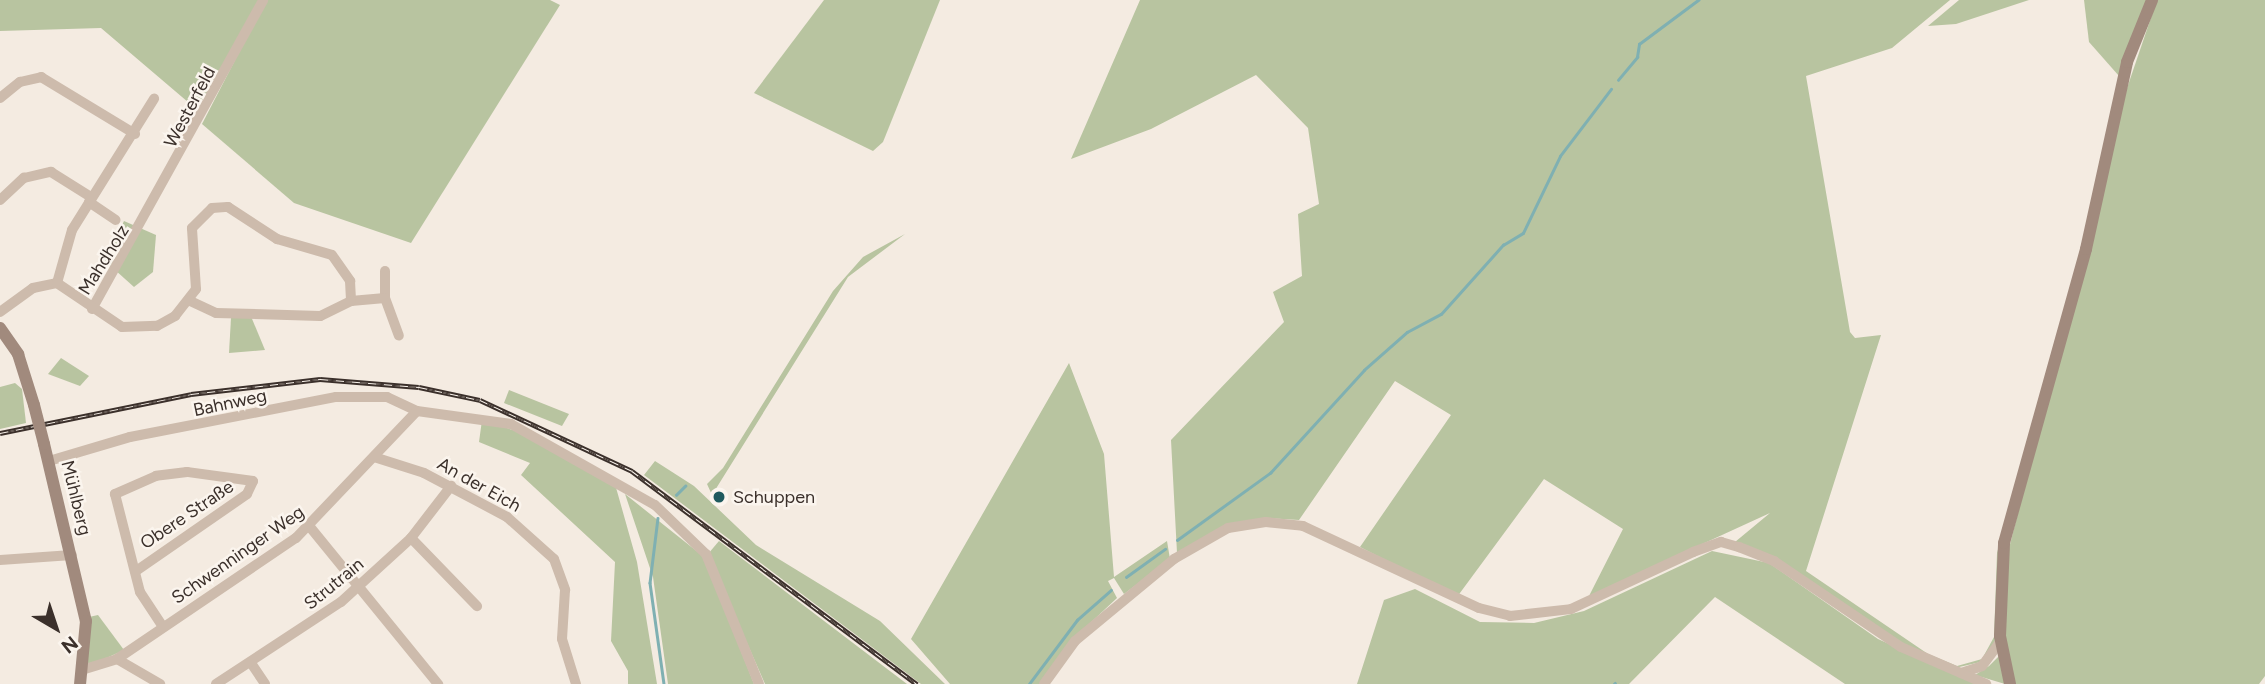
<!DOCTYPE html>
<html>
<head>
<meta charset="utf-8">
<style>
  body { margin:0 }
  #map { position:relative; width:2265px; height:684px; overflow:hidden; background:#f4ebe1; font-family:Figtree,sans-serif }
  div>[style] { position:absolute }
  .green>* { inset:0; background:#b8c4a0 }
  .stream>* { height:2.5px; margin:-1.25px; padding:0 1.25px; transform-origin:1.25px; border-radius:1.25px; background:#7fb0b2 }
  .street>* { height:10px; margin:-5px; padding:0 5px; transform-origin:5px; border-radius:5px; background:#cdbbac }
  .secondary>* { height:12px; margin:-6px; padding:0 6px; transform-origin:6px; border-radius:6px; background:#a18a7d }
  .rail>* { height:5px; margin-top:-2.5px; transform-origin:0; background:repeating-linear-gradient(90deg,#fbf5ee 0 8px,#3b302b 0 16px); box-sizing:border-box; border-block:2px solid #3b302b }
  .secondary-bridge>* { height:12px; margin:-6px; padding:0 6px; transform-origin:6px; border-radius:6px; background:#a18a7d }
  .dots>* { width:19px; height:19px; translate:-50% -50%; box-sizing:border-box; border:4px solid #fbf5ee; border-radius:50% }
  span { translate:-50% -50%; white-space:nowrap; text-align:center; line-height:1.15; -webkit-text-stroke:5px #fbf5ee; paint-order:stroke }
  .street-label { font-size:18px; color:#3b302b }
  .poi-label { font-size:18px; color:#3b302b }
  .left { translate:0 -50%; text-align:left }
  .north { position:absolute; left:21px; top:593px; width:70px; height:70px; -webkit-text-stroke:5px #fbf5ee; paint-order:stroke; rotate:141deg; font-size:19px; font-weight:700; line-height:28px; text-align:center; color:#3b302b }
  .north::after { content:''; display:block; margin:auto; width:24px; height:32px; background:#3b302b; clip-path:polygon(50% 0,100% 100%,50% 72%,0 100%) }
</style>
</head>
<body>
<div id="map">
  <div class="green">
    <div style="clip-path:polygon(0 0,260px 0,202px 114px,101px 28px,0 31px)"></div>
    <div style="clip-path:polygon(266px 0,550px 0,560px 5px,411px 243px,294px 203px,202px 124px)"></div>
    <div style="clip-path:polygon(824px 0,940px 0,883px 142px,873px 151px,754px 93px)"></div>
    <div style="clip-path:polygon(1140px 0,1950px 0,1892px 48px,1806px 76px,1850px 332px,1855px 338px,1881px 335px,1806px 571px,1928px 654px,1957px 666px,1982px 659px,1994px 637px,1997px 553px,2058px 329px,2017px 485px,1995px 648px,1985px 661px,1955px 668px,1908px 647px,1735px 542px,1770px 513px,1589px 596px,1623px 529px,1544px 479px,1457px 597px,1360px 547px,1451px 415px,1395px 381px,1299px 520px,1264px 518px,1177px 553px,1171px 440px,1284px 322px,1273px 292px,1302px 276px,1298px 214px,1319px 204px,1308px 128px,1256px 75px,1151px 129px,1071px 159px)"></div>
    <div style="clip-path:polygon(1959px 0,2029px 0,1956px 24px,1928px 26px)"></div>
    <div style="clip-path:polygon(2084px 0,2149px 0,2119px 76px,2089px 42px)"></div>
    <div style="clip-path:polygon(2157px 0,2265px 0,2265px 676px,2259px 684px,2013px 684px,2002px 619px,2006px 560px,2124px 97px)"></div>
    <div style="clip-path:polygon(124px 221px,156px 235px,153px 272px,134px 287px,105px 261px)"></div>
    <div style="clip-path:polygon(905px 234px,848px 277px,712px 495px,707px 484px,723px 468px,833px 291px,863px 257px)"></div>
    <div style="clip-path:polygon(250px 314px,265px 350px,229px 353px,231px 318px)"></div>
    <div style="clip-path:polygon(61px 358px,89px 376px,80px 386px,48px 374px)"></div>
    <div style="clip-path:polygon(1069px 363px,1104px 454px,1114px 577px,1167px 541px,1170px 559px,1124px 594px,1114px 578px,1108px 581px,1117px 598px,1072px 640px,1040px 684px,950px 684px,911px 639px)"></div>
    <div style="clip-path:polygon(15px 383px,22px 389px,26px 423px,0 429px,0 387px)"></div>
    <div style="clip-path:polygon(509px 390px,569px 414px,562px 426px,504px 403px)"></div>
    <div style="clip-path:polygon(482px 420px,525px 434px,615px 484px,637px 562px,657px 684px,628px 684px,628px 671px,611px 641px,615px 562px,521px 475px,530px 463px,479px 442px)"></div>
    <div style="clip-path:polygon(655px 461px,694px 486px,756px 545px,880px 621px,945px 684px,921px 684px,644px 475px)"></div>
    <div style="clip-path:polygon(625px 494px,704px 557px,754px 684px,668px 684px,653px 577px)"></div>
    <div style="clip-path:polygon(719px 541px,907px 684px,765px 684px,708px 554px)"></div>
    <div style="clip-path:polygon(1712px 551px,1769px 563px,1878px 639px,1978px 684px,1845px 684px,1715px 597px,1629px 684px,1357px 684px,1384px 600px,1415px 589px,1480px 622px,1534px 623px,1584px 611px)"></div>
    <div style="clip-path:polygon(98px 615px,124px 650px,87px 667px,89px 617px)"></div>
    <div style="clip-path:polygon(1999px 656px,2005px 684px,1975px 675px,1989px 666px)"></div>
  </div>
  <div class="stream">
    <div style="left:1618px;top:80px;width:30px;rotate:-50deg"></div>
    <div style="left:1637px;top:57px;width:13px;rotate:-81deg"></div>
    <div style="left:1639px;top:44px;width:74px;rotate:-36.7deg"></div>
    <div style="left:676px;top:495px;width:13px;rotate:-45deg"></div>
    <div style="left:658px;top:518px;width:65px;rotate:97deg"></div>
    <div style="left:650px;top:583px;width:102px;rotate:82.1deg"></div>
    <div style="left:1177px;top:540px;width:115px;rotate:-35.8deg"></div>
    <div style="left:1270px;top:473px;width:139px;rotate:-47.6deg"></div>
    <div style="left:1364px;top:370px;width:57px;rotate:-41.5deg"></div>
    <div style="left:1407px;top:332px;width:38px;rotate:-28deg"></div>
    <div style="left:1441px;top:314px;width:93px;rotate:-48.1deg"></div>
    <div style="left:1503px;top:245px;width:23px;rotate:-31deg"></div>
    <div style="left:1523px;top:233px;width:85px;rotate:-64.3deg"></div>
    <div style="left:1560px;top:156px;width:84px;rotate:-52.7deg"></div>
    <div style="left:1126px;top:577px;width:48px;rotate:-35.7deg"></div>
    <div style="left:1029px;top:684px;width:80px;rotate:-53.1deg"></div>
    <div style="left:1077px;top:620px;width:45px;rotate:-41.4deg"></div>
    <div style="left:1614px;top:684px;width:1px;rotate:-45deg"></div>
  </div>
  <div class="street">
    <div style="left:0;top:98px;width:26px;rotate:-39deg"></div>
    <div style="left:20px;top:82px;width:22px;rotate:-13deg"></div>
    <div style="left:41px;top:77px;width:110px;rotate:31.2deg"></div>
    <div style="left:0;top:200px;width:33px;rotate:-43deg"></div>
    <div style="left:24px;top:178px;width:28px;rotate:-13deg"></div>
    <div style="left:51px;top:172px;width:47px;rotate:32deg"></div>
    <div style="left:89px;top:202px;width:32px;rotate:34deg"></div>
    <div style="left:385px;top:271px;width:27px;rotate:90deg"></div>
    <div style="left:57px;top:283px;width:55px;rotate:-74.2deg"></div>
    <div style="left:72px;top:230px;width:155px;rotate:-58deg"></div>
    <div style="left:351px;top:301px;width:34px;rotate:-5deg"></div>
    <div style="left:385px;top:298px;width:40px;rotate:69.8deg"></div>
    <div style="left:92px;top:309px;width:353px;rotate:-61deg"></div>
    <div style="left:0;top:312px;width:41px;rotate:-36deg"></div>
    <div style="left:33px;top:288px;width:25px;rotate:-12deg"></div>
    <div style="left:57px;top:283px;width:78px;rotate:34.1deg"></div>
    <div style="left:122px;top:327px;width:35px;rotate:-2deg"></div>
    <div style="left:157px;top:326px;width:21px;rotate:-29deg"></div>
    <div style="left:175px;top:316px;width:34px;rotate:-52deg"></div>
    <div style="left:196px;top:289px;width:61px;rotate:-93.8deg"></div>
    <div style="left:192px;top:228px;width:28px;rotate:-45deg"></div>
    <div style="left:212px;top:208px;width:16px;rotate:-4deg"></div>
    <div style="left:228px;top:207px;width:59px;rotate:33.1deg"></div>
    <div style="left:277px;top:239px;width:57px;rotate:16.2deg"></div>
    <div style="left:332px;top:255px;width:32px;rotate:55deg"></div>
    <div style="left:350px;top:281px;width:20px;rotate:87deg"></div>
    <div style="left:351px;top:301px;width:34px;rotate:154deg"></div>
    <div style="left:320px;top:316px;width:104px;rotate:-178.3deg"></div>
    <div style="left:216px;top:313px;width:29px;rotate:-155deg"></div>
    <div style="left:374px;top:457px;width:52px;rotate:17.7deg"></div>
    <div style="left:424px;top:473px;width:94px;rotate:27.9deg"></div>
    <div style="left:507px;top:517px;width:63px;rotate:41.8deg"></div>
    <div style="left:554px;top:559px;width:33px;rotate:70deg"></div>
    <div style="left:565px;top:590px;width:49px;rotate:93.5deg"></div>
    <div style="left:562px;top:639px;width:47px;rotate:72.7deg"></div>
    <div style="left:49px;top:461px;width:84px;rotate:-16.5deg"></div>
    <div style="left:130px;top:437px;width:210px;rotate:-11deg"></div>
    <div style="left:336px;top:397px;width:51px"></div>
    <div style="left:387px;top:397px;width:33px;rotate:25deg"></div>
    <div style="left:310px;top:527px;width:203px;rotate:50.8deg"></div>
    <div style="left:411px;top:538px;width:95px;rotate:45.9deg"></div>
    <div style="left:0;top:560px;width:72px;rotate:-4deg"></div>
    <div style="left:136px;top:571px;width:135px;rotate:-34.7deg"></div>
    <div style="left:247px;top:494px;width:14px;rotate:-65deg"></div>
    <div style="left:253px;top:481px;width:67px;rotate:-172.2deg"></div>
    <div style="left:187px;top:472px;width:31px;rotate:173deg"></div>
    <div style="left:156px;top:476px;width:45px;rotate:156.3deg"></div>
    <div style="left:115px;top:494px;width:101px;rotate:75.7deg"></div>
    <div style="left:140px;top:592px;width:42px;rotate:56.7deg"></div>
    <div style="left:117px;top:659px;width:50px;rotate:30.2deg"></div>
    <div style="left:251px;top:663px;width:25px;rotate:56deg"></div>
    <div style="left:85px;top:669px;width:34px;rotate:-17deg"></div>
    <div style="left:117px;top:659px;width:216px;rotate:-34.1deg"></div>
    <div style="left:296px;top:538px;width:175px;rotate:-46.4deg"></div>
    <div style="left:417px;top:411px;width:95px;rotate:7.9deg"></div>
    <div style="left:511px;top:424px;width:165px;rotate:29.4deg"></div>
    <div style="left:655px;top:505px;width:71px;rotate:43.9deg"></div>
    <div style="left:706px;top:554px;width:140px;rotate:67.8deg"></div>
    <div style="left:1961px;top:673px;width:22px;rotate:-18deg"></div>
    <div style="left:1982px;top:666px;width:31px;rotate:-53deg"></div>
    <div style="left:216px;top:684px;width:149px;rotate:-33.3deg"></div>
    <div style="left:341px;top:602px;width:95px;rotate:-42.4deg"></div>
    <div style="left:411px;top:538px;width:66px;rotate:-52.4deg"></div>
    <div style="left:1044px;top:684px;width:53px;rotate:-54.2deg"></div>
    <div style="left:1075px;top:641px;width:129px;rotate:-39.6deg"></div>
    <div style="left:1174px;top:559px;width:62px;rotate:-29.9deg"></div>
    <div style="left:1228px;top:528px;width:38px;rotate:-9deg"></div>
    <div style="left:1266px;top:522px;width:37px;rotate:6deg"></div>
    <div style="left:1303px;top:526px;width:194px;rotate:25deg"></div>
    <div style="left:1479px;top:608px;width:32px;rotate:14deg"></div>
    <div style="left:1510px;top:616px;width:61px;rotate:-6.5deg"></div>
    <div style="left:1571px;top:609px;width:135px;rotate:-25deg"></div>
    <div style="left:1693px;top:552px;width:30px;rotate:-20deg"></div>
    <div style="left:1721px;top:542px;width:19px;rotate:16deg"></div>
    <div style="left:1739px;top:547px;width:38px;rotate:22deg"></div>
    <div style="left:1774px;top:561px;width:153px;rotate:34.1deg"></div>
    <div style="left:1901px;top:647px;width:93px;rotate:23.5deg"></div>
  </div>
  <div class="secondary">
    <div style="left:0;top:328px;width:32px;rotate:55deg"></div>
    <div style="left:18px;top:354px;width:53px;rotate:72.6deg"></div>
    <div style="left:44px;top:444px;width:182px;rotate:76.7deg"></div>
    <div style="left:86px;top:621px;width:63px;rotate:95.4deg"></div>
    <div style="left:2010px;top:684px;width:49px;rotate:-101.8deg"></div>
    <div style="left:2000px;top:636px;width:93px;rotate:-87.5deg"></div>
    <div style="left:2004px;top:543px;width:305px;rotate:-74.4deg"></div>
    <div style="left:2086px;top:249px;width:191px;rotate:-77.6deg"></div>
    <div style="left:2127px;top:62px;width:67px;rotate:-68deg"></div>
  </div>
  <div class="rail">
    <div style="left:0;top:433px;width:195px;rotate:-11.5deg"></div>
    <div style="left:191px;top:394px;width:130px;rotate:-6.6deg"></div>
    <div style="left:320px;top:379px;width:99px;rotate:4.6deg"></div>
    <div style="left:419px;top:387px;width:62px;rotate:12deg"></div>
    <div style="left:480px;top:400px;width:168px;rotate:25deg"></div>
    <div style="left:632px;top:471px;width:356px;rotate:36.8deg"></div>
  </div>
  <div class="secondary-bridge">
    <div style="left:34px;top:405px;width:40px;rotate:75.6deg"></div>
  </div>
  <div class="dots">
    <div style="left:719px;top:497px;background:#1f5a5e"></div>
  </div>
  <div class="street-label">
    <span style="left:190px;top:107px;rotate:-62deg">Westerfeld</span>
    <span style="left:104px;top:260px;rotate:-58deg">Mahdholz</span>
    <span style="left:230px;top:403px;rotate:-12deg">Bahnweg</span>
    <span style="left:479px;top:485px;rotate:29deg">An der Eich</span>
    <span style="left:76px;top:498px;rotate:76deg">Mühlberg</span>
    <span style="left:187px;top:515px;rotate:-34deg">Obere Straße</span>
    <span style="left:238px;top:555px;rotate:-35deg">Schwenninger Weg</span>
    <span style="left:334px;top:584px;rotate:-39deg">Strutrain</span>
  </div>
  <div class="poi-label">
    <span class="left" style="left:733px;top:497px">Schuppen</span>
  </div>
  <div class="north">N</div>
</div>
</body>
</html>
